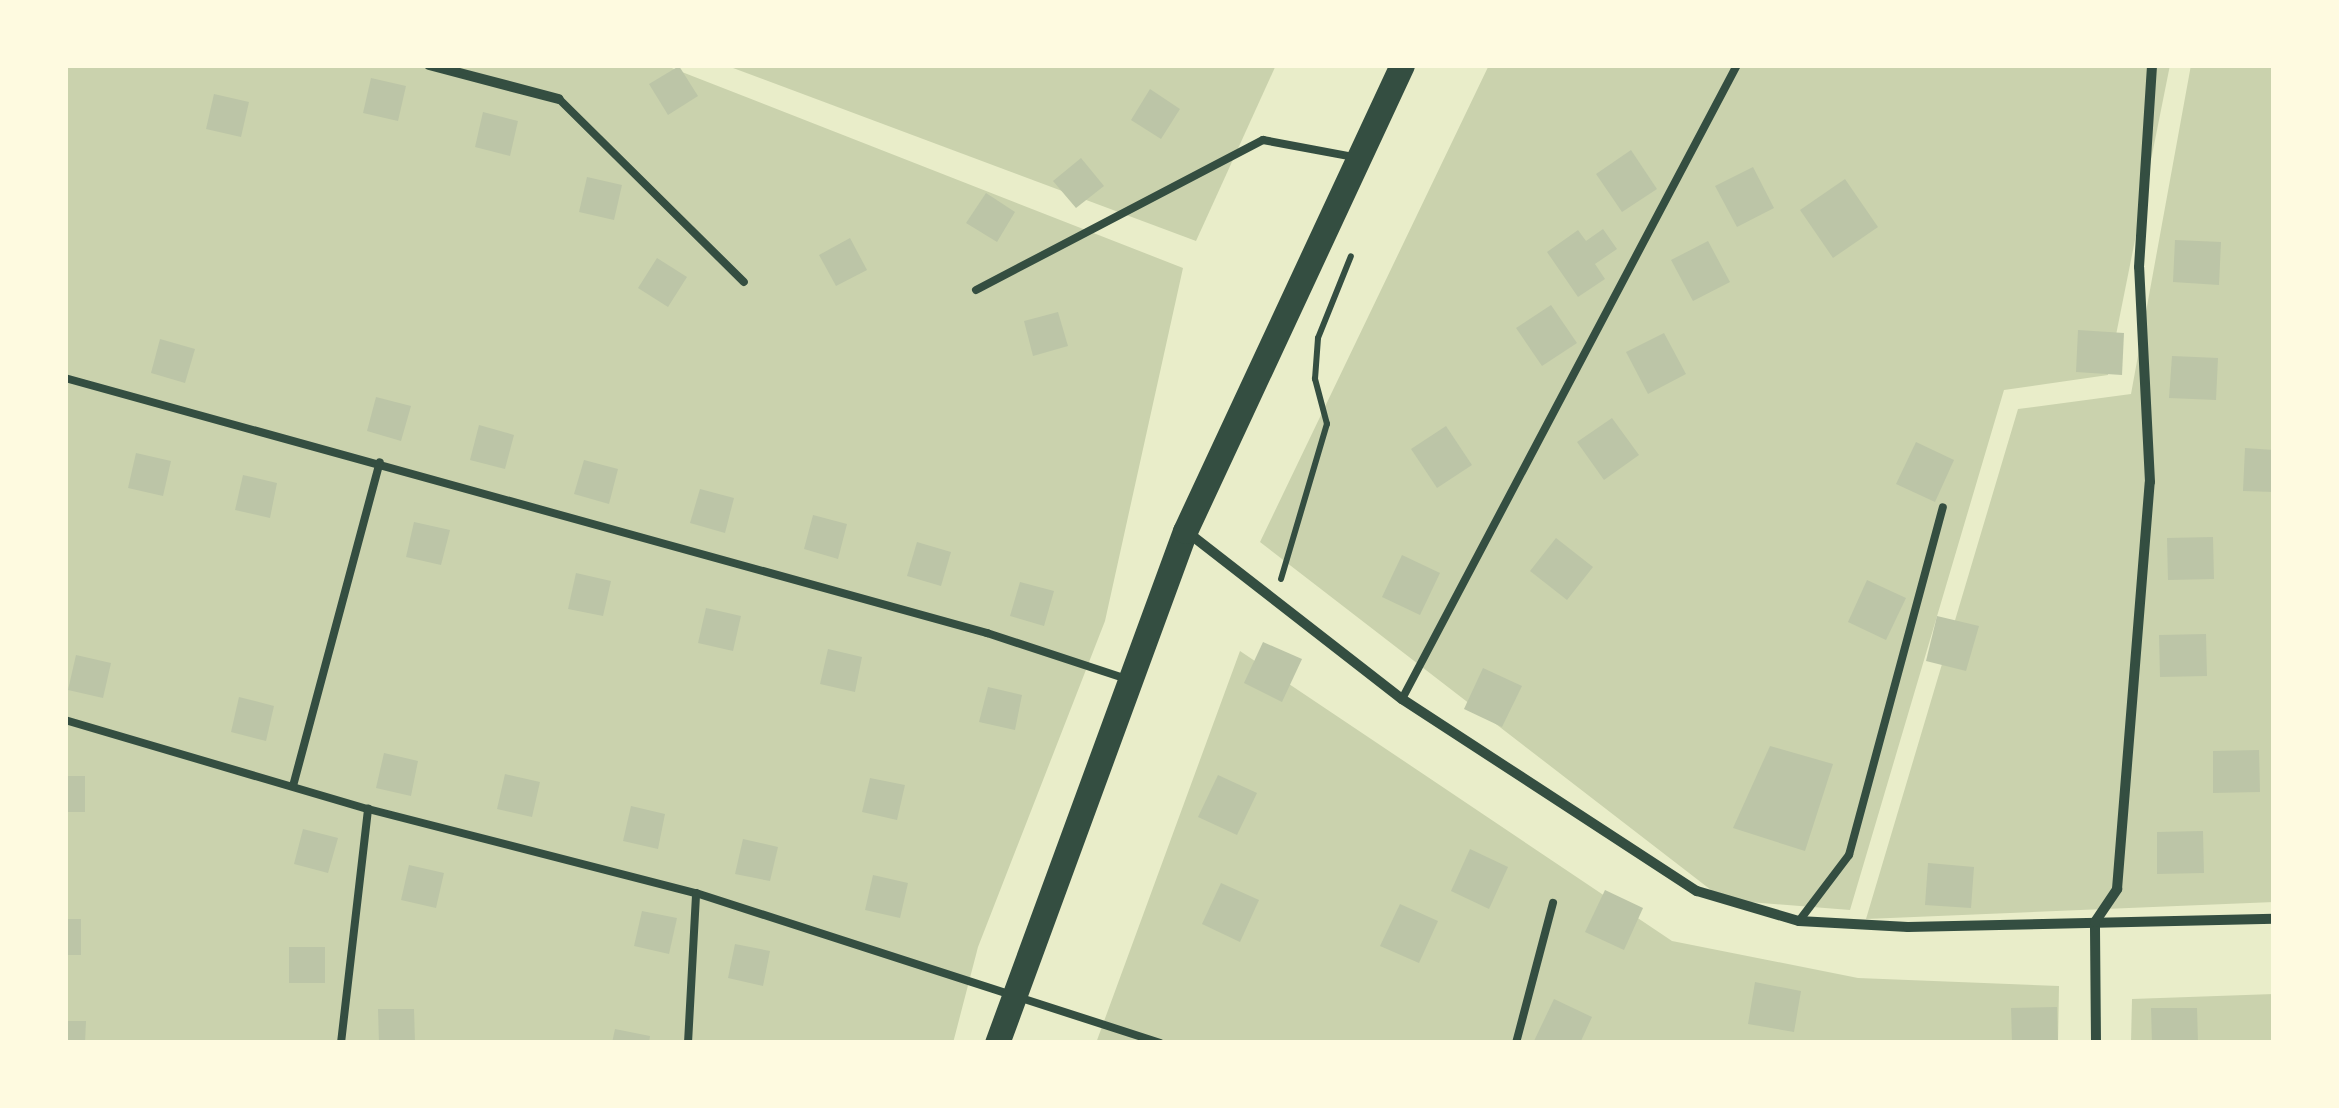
<!DOCTYPE html>
<html>
<head>
<meta charset="utf-8">
<style>
  body { margin:0 }
  #map { position:relative; width:2339px; height:1108px; overflow:hidden; background:#e9edc9; font-family:"Fira Sans Condensed",sans-serif }
  div>[style] { position:absolute }
  .green>* { inset:0; background:#cad2ad }
  .building>* { inset:0; background:#bcc5a7 }
  .path>* { height:6px; margin:-3px; padding:0 3px; transform-origin:3px; border-radius:3px; background:#344e41 }
  .service>* { height:8px; margin:-4px; padding:0 4px; transform-origin:4px; border-radius:4px; background:#344e41 }
  .minor>* { height:10px; margin:-5px; padding:0 5px; transform-origin:5px; border-radius:5px; background:#344e41 }
  .primary>* { height:25px; margin:-12.5px; padding:0 12.5px; transform-origin:12.5px; border-radius:12.5px; background:#344e41 }
  span { translate:-50% -50%; white-space:nowrap; text-align:center; line-height:1.15; -webkit-text-stroke:10px #fefae0; paint-order:stroke }
  .frame { position:absolute; inset:0; border:68px solid #fefae0; pointer-events:none }
</style>
</head>
<body>
<div id="map">
  <div class="green">
    <div style="clip-path:polygon(65px 65px,664px 65px,1183px 268px,1105px 621px,978px 947px,953px 1043px,65px 1043px)"></div>
    <div style="clip-path:polygon(725px 65px,1276px 65px,1196px 241px)"></div>
    <div style="clip-path:polygon(1489px 65px,2170px 65px,2108px 375px,2004px 390px,1850px 910px,1724px 900px,1260px 542px)"></div>
    <div style="clip-path:polygon(2191px 65px,2274px 65px,2274px 902px,1866px 919px,2018px 409px,2131px 394px)"></div>
    <div style="clip-path:polygon(1240px 651px,1672px 941px,1858px 978px,2059px 986px,2058px 1043px,1096px 1043px)"></div>
    <div style="clip-path:polygon(2274px 994px,2274px 1043px,2131px 1043px,2132px 999px)"></div>
  </div>
  <div class="building">
    <div style="clip-path:polygon(679px 66px,698px 96px,668px 115px,649px 84px)"></div>
    <div style="clip-path:polygon(371px 78px,406px 86px,398px 121px,363px 113px)"></div>
    <div style="clip-path:polygon(1150px 89px,1180px 109px,1161px 139px,1131px 120px)"></div>
    <div style="clip-path:polygon(214px 94px,249px 102px,241px 137px,206px 129px)"></div>
    <div style="clip-path:polygon(483px 112px,518px 121px,510px 156px,475px 147px)"></div>
    <div style="clip-path:polygon(1631px 150px,1657px 189px,1622px 212px,1596px 174px)"></div>
    <div style="clip-path:polygon(1081px 158px,1104px 186px,1076px 208px,1053px 181px)"></div>
    <div style="clip-path:polygon(1753px 167px,1774px 208px,1737px 227px,1715px 186px)"></div>
    <div style="clip-path:polygon(587px 177px,622px 185px,614px 220px,579px 212px)"></div>
    <div style="clip-path:polygon(1845px 179px,1878px 227px,1833px 258px,1800px 210px)"></div>
    <div style="clip-path:polygon(986px 193px,1015px 212px,997px 242px,966px 223px)"></div>
    <div style="clip-path:polygon(1603px 229px,1617px 249px,1595px 264px,1605px 279px,1578px 297px,1547px 252px,1578px 230px,1586px 241px)"></div>
    <div style="clip-path:polygon(850px 238px,867px 270px,836px 286px,819px 255px)"></div>
    <div style="clip-path:polygon(2175px 240px,2221px 242px,2219px 285px,2173px 282px)"></div>
    <div style="clip-path:polygon(1708px 241px,1730px 282px,1693px 301px,1671px 260px)"></div>
    <div style="clip-path:polygon(657px 258px,687px 277px,668px 307px,638px 288px)"></div>
    <div style="clip-path:polygon(1551px 305px,1577px 343px,1542px 366px,1516px 328px)"></div>
    <div style="clip-path:polygon(1058px 312px,1068px 346px,1033px 356px,1024px 321px)"></div>
    <div style="clip-path:polygon(2078px 330px,2124px 333px,2122px 375px,2076px 372px)"></div>
    <div style="clip-path:polygon(1664px 333px,1686px 374px,1648px 394px,1626px 352px)"></div>
    <div style="clip-path:polygon(160px 339px,195px 349px,185px 383px,151px 373px)"></div>
    <div style="clip-path:polygon(2172px 356px,2218px 358px,2216px 400px,2169px 398px)"></div>
    <div style="clip-path:polygon(376px 397px,411px 406px,401px 441px,367px 431px)"></div>
    <div style="clip-path:polygon(1612px 418px,1639px 455px,1604px 480px,1577px 442px)"></div>
    <div style="clip-path:polygon(479px 425px,514px 435px,505px 469px,470px 460px)"></div>
    <div style="clip-path:polygon(1446px 426px,1472px 465px,1437px 488px,1411px 449px)"></div>
    <div style="clip-path:polygon(1916px 442px,1954px 460px,1935px 502px,1896px 484px)"></div>
    <div style="clip-path:polygon(2245px 448px,2274px 450px,2274px 492px,2243px 491px)"></div>
    <div style="clip-path:polygon(136px 453px,171px 461px,163px 496px,128px 488px)"></div>
    <div style="clip-path:polygon(584px 460px,618px 469px,609px 504px,574px 494px)"></div>
    <div style="clip-path:polygon(243px 475px,277px 483px,270px 518px,235px 510px)"></div>
    <div style="clip-path:polygon(700px 489px,734px 498px,725px 533px,690px 523px)"></div>
    <div style="clip-path:polygon(813px 515px,847px 524px,838px 559px,804px 549px)"></div>
    <div style="clip-path:polygon(414px 522px,450px 530px,441px 565px,406px 557px)"></div>
    <div style="clip-path:polygon(2213px 537px,2214px 579px,2168px 580px,2167px 538px)"></div>
    <div style="clip-path:polygon(1556px 538px,1593px 567px,1567px 600px,1530px 571px)"></div>
    <div style="clip-path:polygon(917px 542px,951px 552px,941px 586px,907px 576px)"></div>
    <div style="clip-path:polygon(1402px 555px,1440px 573px,1420px 615px,1382px 597px)"></div>
    <div style="clip-path:polygon(576px 573px,611px 581px,603px 616px,568px 609px)"></div>
    <div style="clip-path:polygon(1867px 580px,1906px 598px,1886px 640px,1848px 622px)"></div>
    <div style="clip-path:polygon(1020px 582px,1054px 591px,1044px 626px,1010px 616px)"></div>
    <div style="clip-path:polygon(706px 608px,741px 616px,733px 651px,698px 643px)"></div>
    <div style="clip-path:polygon(1937px 616px,1979px 626px,1966px 671px,1926px 661px)"></div>
    <div style="clip-path:polygon(2206px 634px,2207px 676px,2160px 677px,2159px 635px)"></div>
    <div style="clip-path:polygon(1263px 642px,1302px 659px,1282px 702px,1244px 683px)"></div>
    <div style="clip-path:polygon(828px 649px,862px 657px,855px 692px,820px 684px)"></div>
    <div style="clip-path:polygon(76px 655px,111px 663px,103px 698px,68px 690px)"></div>
    <div style="clip-path:polygon(1483px 668px,1522px 686px,1502px 727px,1464px 709px)"></div>
    <div style="clip-path:polygon(988px 687px,1022px 695px,1015px 730px,979px 722px)"></div>
    <div style="clip-path:polygon(239px 697px,274px 706px,266px 741px,231px 732px)"></div>
    <div style="clip-path:polygon(1770px 746px,1833px 764px,1805px 851px,1733px 828px)"></div>
    <div style="clip-path:polygon(2259px 750px,2260px 792px,2213px 793px,2213px 751px)"></div>
    <div style="clip-path:polygon(384px 753px,418px 761px,411px 796px,376px 788px)"></div>
    <div style="clip-path:polygon(505px 774px,540px 782px,532px 817px,497px 809px)"></div>
    <div style="clip-path:polygon(1218px 775px,1257px 793px,1237px 835px,1198px 817px)"></div>
    <div style="clip-path:polygon(65px 776px,85px 776px,85px 812px,65px 812px)"></div>
    <div style="clip-path:polygon(870px 778px,905px 785px,897px 820px,862px 812px)"></div>
    <div style="clip-path:polygon(631px 806px,665px 814px,658px 849px,623px 841px)"></div>
    <div style="clip-path:polygon(303px 829px,338px 838px,328px 873px,294px 864px)"></div>
    <div style="clip-path:polygon(2203px 831px,2204px 873px,2157px 874px,2157px 832px)"></div>
    <div style="clip-path:polygon(743px 839px,778px 847px,770px 881px,735px 874px)"></div>
    <div style="clip-path:polygon(1470px 849px,1508px 867px,1489px 909px,1451px 891px)"></div>
    <div style="clip-path:polygon(1928px 863px,1974px 867px,1971px 908px,1925px 905px)"></div>
    <div style="clip-path:polygon(409px 865px,444px 873px,436px 908px,401px 900px)"></div>
    <div style="clip-path:polygon(873px 875px,908px 883px,900px 918px,865px 910px)"></div>
    <div style="clip-path:polygon(1221px 883px,1259px 900px,1240px 942px,1202px 924px)"></div>
    <div style="clip-path:polygon(1605px 890px,1643px 908px,1624px 950px,1585px 932px)"></div>
    <div style="clip-path:polygon(1400px 904px,1438px 921px,1419px 963px,1380px 946px)"></div>
    <div style="clip-path:polygon(642px 911px,677px 918px,669px 954px,634px 946px)"></div>
    <div style="clip-path:polygon(65px 919px,81px 919px,81px 955px,65px 955px)"></div>
    <div style="clip-path:polygon(735px 944px,770px 951px,763px 986px,728px 978px)"></div>
    <div style="clip-path:polygon(289px 947px,325px 947px,325px 983px,289px 983px)"></div>
    <div style="clip-path:polygon(1755px 982px,1801px 991px,1794px 1032px,1748px 1024px)"></div>
    <div style="clip-path:polygon(1554px 999px,1592px 1017px,1580px 1043px,1534px 1041px)"></div>
    <div style="clip-path:polygon(2057px 1007px,2058px 1043px,2012px 1043px,2011px 1008px)"></div>
    <div style="clip-path:polygon(2151px 1008px,2197px 1008px,2198px 1043px,2152px 1043px)"></div>
    <div style="clip-path:polygon(378px 1009px,414px 1009px,415px 1043px,379px 1043px)"></div>
    <div style="clip-path:polygon(65px 1021px,86px 1021px,85px 1043px,65px 1043px)"></div>
    <div style="clip-path:polygon(615px 1029px,650px 1036px,649px 1043px,612px 1043px)"></div>
  </div>
  <div class="path">
    <div style="left:1281px;top:579px;width:162px;rotate:-73.5deg"></div>
    <div style="left:1327px;top:424px;width:47px;rotate:-104.9deg"></div>
    <div style="left:1315px;top:379px;width:41px;rotate:-85.8deg"></div>
    <div style="left:1318px;top:338px;width:88px;rotate:-68.1deg"></div>
  </div>
  <div class="service">
    <div style="left:559px;top:99px;width:260px;rotate:44.7deg"></div>
    <div style="left:976px;top:290px;width:324px;rotate:-27.6deg"></div>
    <div style="left:1263px;top:140px;width:93px;rotate:10.6deg"></div>
    <div style="left:65px;top:378px;width:957px;rotate:15.46deg"></div>
    <div style="left:987px;top:633px;width:144px;rotate:18.2deg"></div>
    <div style="left:1402px;top:699px;width:717px;rotate:-62.15deg"></div>
    <div style="left:65px;top:720px;width:316px;rotate:16.4deg"></div>
    <div style="left:368px;top:809px;width:339px;rotate:14.4deg"></div>
    <div style="left:696px;top:893px;width:488px;rotate:17.9deg"></div>
    <div style="left:293px;top:786px;width:335px;rotate:-75deg"></div>
    <div style="left:1799px;top:921px;width:83px;rotate:-52.9deg"></div>
    <div style="left:1849px;top:855px;width:360px;rotate:-74.9deg"></div>
    <div style="left:341px;top:1043px;width:236px;rotate:-83.4deg"></div>
    <div style="left:688px;top:1043px;width:150px;rotate:-86.9deg"></div>
    <div style="left:1516px;top:1043px;width:145px;rotate:-75.2deg"></div>
  </div>
  <div class="minor">
    <div style="left:429px;top:65px;width:134px;rotate:14.7deg"></div>
    <div style="left:1186px;top:531px;width:274px;rotate:37.9deg"></div>
    <div style="left:1402px;top:699px;width:352px;rotate:33.1deg"></div>
    <div style="left:1697px;top:891px;width:106px;rotate:16.4deg"></div>
    <div style="left:1799px;top:921px;width:109px;rotate:3.2deg"></div>
    <div style="left:1908px;top:927px;width:366px;rotate:-1.3deg"></div>
    <div style="left:2096px;top:1043px;width:121px;rotate:-90.5deg"></div>
    <div style="left:2095px;top:922px;width:40px;rotate:-56deg"></div>
    <div style="left:2117px;top:889px;width:408px;rotate:-85.4deg"></div>
    <div style="left:2150px;top:482px;width:215px;rotate:-92.9deg"></div>
    <div style="left:2139px;top:267px;width:202px;rotate:-86.3deg"></div>
  </div>
  <div class="primary">
    <div style="left:997px;top:1043px;width:545px;rotate:-69.84deg"></div>
    <div style="left:1185px;top:531px;width:514px;rotate:-65.03deg"></div>
  </div>
  <div class="frame"></div>
</div>
</body>
</html>
